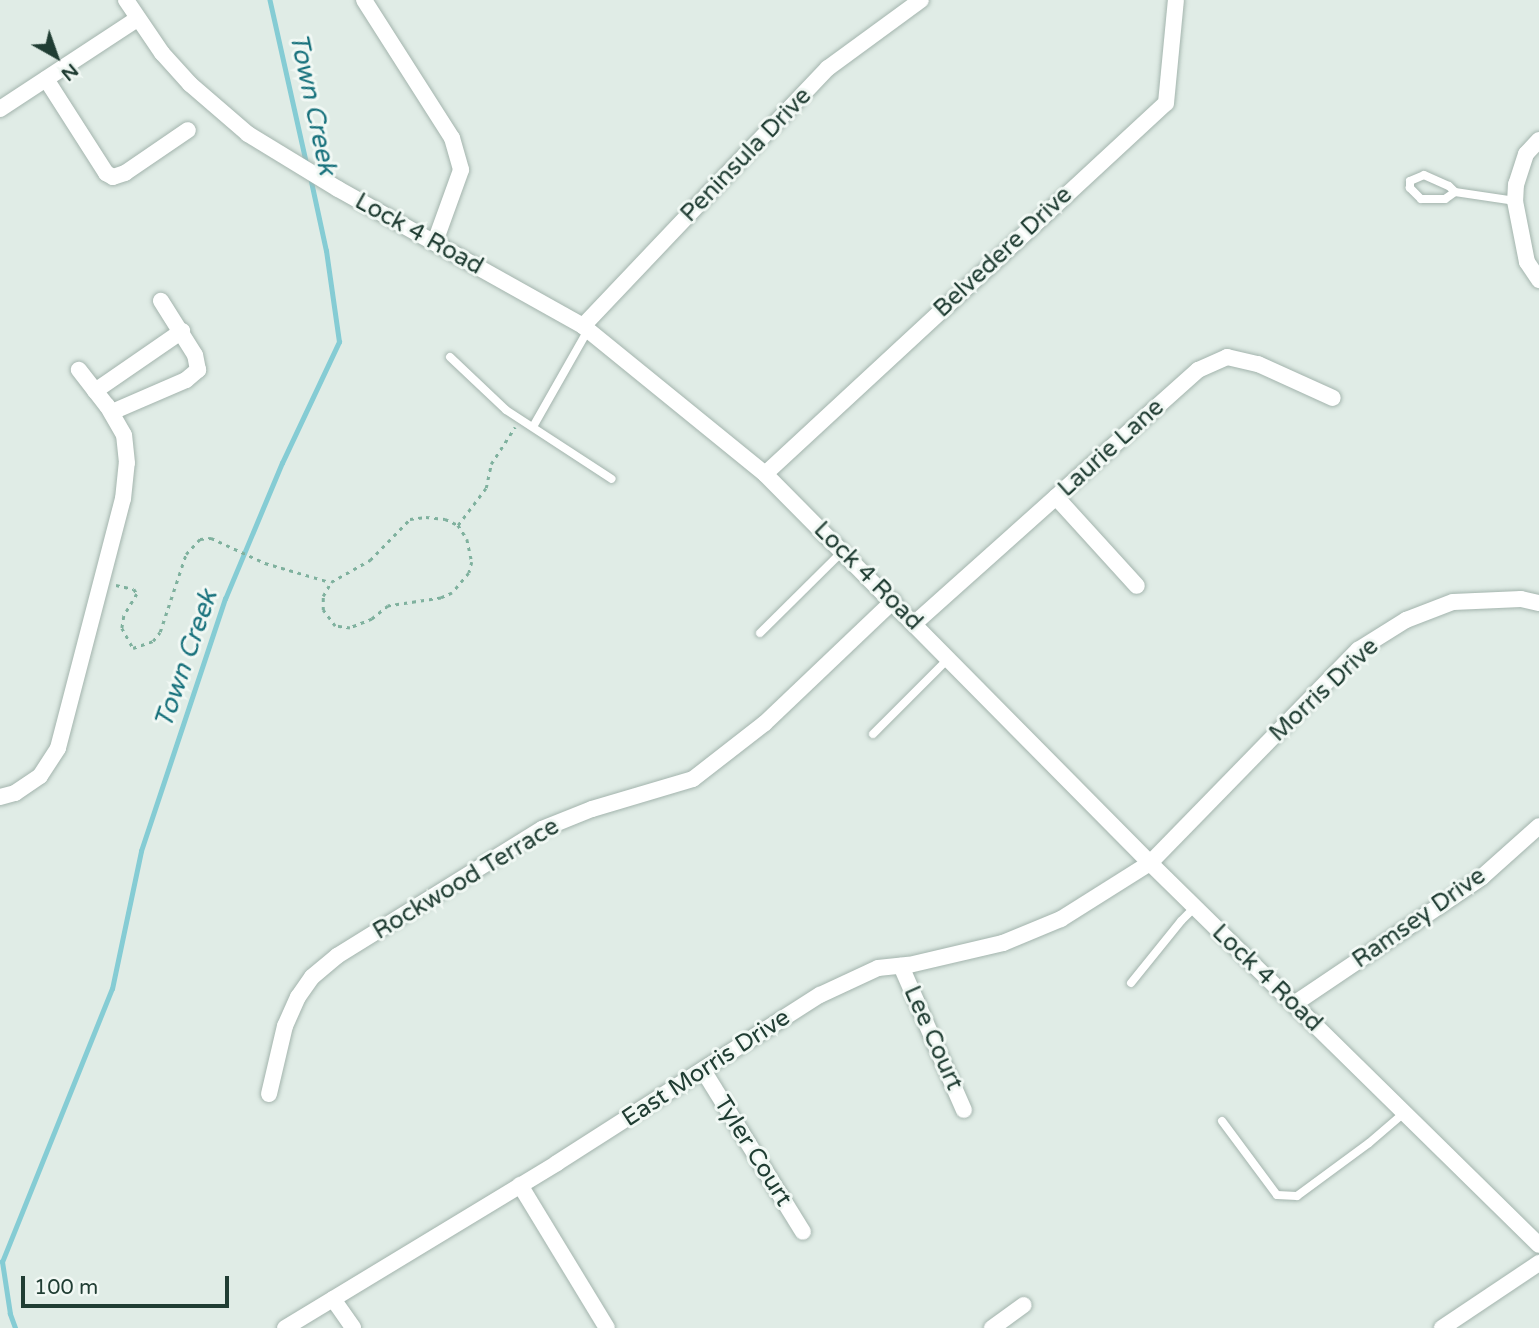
<!DOCTYPE html>
<html>
<head>
<meta charset="utf-8">
<style>
  body { margin:0 }
  #map { position:relative; width:1539px; height:1328px; overflow:hidden; background:#e0ece6; font-family:"Varela Round",sans-serif }
  div>[style] { position:absolute }
  .stream>* { height:4.5px; margin:-2.25px; padding:0 2.25px; transform-origin:2.25px; border-radius:2.25px; background:#85ccd4 }
  .path>* { height:2.5px; margin-top:-1.25px; transform-origin:0; background:repeating-linear-gradient(90deg,#7fb19e 0 3.5px,transparent 0 8.5px) }
  .roads { filter:drop-shadow(0 0 2px #a3b4ad) drop-shadow(0 0 2px #a3b4ad) }
  .lane>* { height:8px; margin:-4px; padding:0 4px; transform-origin:4px; border-radius:4px; background:#fff }
  .street>* { height:16px; margin:-8px; padding:0 8px; transform-origin:8px; border-radius:8px; background:#fff }
  span { translate:-50% -50%; white-space:nowrap; text-align:center; line-height:1.15; -webkit-text-stroke:6px #f1f8f4; paint-order:stroke }
  .street-label { font-size:24px; color:#203d33 }
  .water-label { font-size:26px; color:#17717c; font-style:italic }
  .north { position:absolute; left:21px; top:21px; width:70px; height:70px; -webkit-text-stroke:5px #f1f8f4; paint-order:stroke; rotate:140deg; font-size:19px; font-weight:700; line-height:28px; text-align:center; color:#203d33 }
  .north::after { content:''; display:block; margin:auto; width:24px; height:32px; background:#203d33; clip-path:polygon(50% 0,100% 100%,50% 72%,0 100%) }
  .scale { position:absolute; left:21px; top:1276px; width:208px; height:32px; box-sizing:border-box; border:4px solid #203d33; border-top:0; padding-left:9px; font-size:21px; line-height:24px; white-space:nowrap; color:#203d33; -webkit-text-stroke:5px #f1f8f4; paint-order:stroke }
</style>
</head>
<body>
<div id="map">
  <div class="stream">
    <div style="left:270px;top:0;width:169px;rotate:77.4deg"></div>
    <div style="left:15px;top:1328px;width:15px;rotate:-110deg"></div>
    <div style="left:10px;top:1314px;width:53px;rotate:-98.7deg"></div>
    <div style="left:2px;top:1262px;width:294px;rotate:-68.1deg"></div>
    <div style="left:112px;top:989px;width:141px;rotate:-78.1deg"></div>
    <div style="left:141px;top:851px;width:266px;rotate:-71.6deg"></div>
    <div style="left:225px;top:599px;width:147px;rotate:-67.3deg"></div>
    <div style="left:282px;top:463px;width:134px;rotate:-64.8deg"></div>
    <div style="left:339px;top:342px;width:92px;rotate:-98.1deg"></div>
    <div style="left:326px;top:251px;width:76px;rotate:-102.2deg"></div>
  </div>
  <div class="path">
    <div style="left:426px;top:517px;width:19px;rotate:6deg"></div>
    <div style="left:445px;top:519px;width:14px;rotate:25deg"></div>
    <div style="left:458px;top:525px;width:17px;rotate:57deg"></div>
    <div style="left:467px;top:539px;width:24px;rotate:78deg"></div>
    <div style="left:472px;top:562px;width:11px;rotate:105deg"></div>
    <div style="left:469px;top:573px;width:26px;rotate:130deg"></div>
    <div style="left:452px;top:593px;width:12px;rotate:156deg"></div>
    <div style="left:441px;top:598px;width:54px;rotate:171.4deg"></div>
    <div style="left:388px;top:606px;width:21px;rotate:141deg"></div>
    <div style="left:372px;top:619px;width:24px;rotate:158deg"></div>
    <div style="left:350px;top:628px;width:15px;rotate:-172deg"></div>
    <div style="left:335px;top:626px;width:20px;rotate:-127deg"></div>
    <div style="left:323px;top:610px;width:14px;rotate:-90deg"></div>
    <div style="left:323px;top:596px;width:16px;rotate:-60deg"></div>
    <div style="left:331px;top:582px;width:45px;rotate:-29.4deg"></div>
    <div style="left:370px;top:560px;width:57px;rotate:-45.7deg"></div>
    <div style="left:410px;top:519px;width:16px;rotate:-7deg"></div>
    <div style="left:458px;top:525px;width:46px;rotate:-52.9deg"></div>
    <div style="left:486px;top:488px;width:25px;rotate:-78deg"></div>
    <div style="left:491px;top:464px;width:44px;rotate:-57deg"></div>
    <div style="left:116px;top:585px;width:18px;rotate:13deg"></div>
    <div style="left:134px;top:589px;width:6px;rotate:59deg"></div>
    <div style="left:137px;top:594px;width:26px;rotate:121deg"></div>
    <div style="left:124px;top:616px;width:12px;rotate:99deg"></div>
    <div style="left:122px;top:628px;width:23px;rotate:61deg"></div>
    <div style="left:133px;top:648px;width:21px;rotate:-19deg"></div>
    <div style="left:153px;top:641px;width:11px;rotate:-52deg"></div>
    <div style="left:160px;top:632px;width:82px;rotate:-71.6deg"></div>
    <div style="left:186px;top:554px;width:21px;rotate:-47deg"></div>
    <div style="left:200px;top:539px;width:11px;rotate:-5deg"></div>
    <div style="left:211px;top:538px;width:60px;rotate:24.8deg"></div>
    <div style="left:265px;top:563px;width:68px;rotate:16.3deg"></div>
  </div>
  <div class="roads">
    <div class="lane">
      <div style="left:1455px;top:192px;width:12px;rotate:145deg"></div>
      <div style="left:1445px;top:199px;width:24px;rotate:180deg"></div>
      <div style="left:1421px;top:199px;width:16px;rotate:-135deg"></div>
      <div style="left:1410px;top:188px;width:7px;rotate:-90deg"></div>
      <div style="left:1410px;top:181px;width:15px;rotate:-23deg"></div>
      <div style="left:1424px;top:175px;width:27px;rotate:24deg"></div>
      <div style="left:1449px;top:186px;width:8px;rotate:45deg"></div>
      <div style="left:1455px;top:192px;width:61px;rotate:8.5deg"></div>
      <div style="left:450px;top:357px;width:77px;rotate:43.4deg"></div>
      <div style="left:506px;top:410px;width:126px;rotate:33.1deg"></div>
      <div style="left:534px;top:425px;width:109px;rotate:-60.4deg"></div>
      <div style="left:760px;top:633px;width:117px;rotate:-44.7deg"></div>
      <div style="left:873px;top:734px;width:107px;rotate:-45deg"></div>
      <div style="left:1131px;top:983px;width:80px;rotate:-51.1deg"></div>
      <div style="left:1181px;top:921px;width:20px;rotate:-45deg"></div>
      <div style="left:1222px;top:1121px;width:92px;rotate:53.4deg"></div>
      <div style="left:1277px;top:1195px;width:20px;rotate:3deg"></div>
      <div style="left:1297px;top:1196px;width:89px;rotate:-36.4deg"></div>
      <div style="left:1369px;top:1143px;width:48px;rotate:-40.7deg"></div>
    </div>
    <div class="street">
      <div style="left:126px;top:0;width:64px;rotate:55.8deg"></div>
      <div style="left:162px;top:53px;width:42px;rotate:47.9deg"></div>
      <div style="left:190px;top:84px;width:77px;rotate:40.8deg"></div>
      <div style="left:248px;top:134px;width:105px;rotate:31.4deg"></div>
      <div style="left:338px;top:189px;width:281px;rotate:29.2deg"></div>
      <div style="left:583px;top:326px;width:235px;rotate:39.1deg"></div>
      <div style="left:765px;top:474px;width:547px;rotate:45.3deg"></div>
      <div style="left:1150px;top:863px;width:545px;rotate:44.48deg"></div>
      <div style="left:364px;top:0;width:164px;rotate:57.5deg"></div>
      <div style="left:452px;top:138px;width:33px;rotate:74deg"></div>
      <div style="left:461px;top:170px;width:77px;rotate:109.9deg"></div>
      <div style="left:46px;top:79px;width:112px;rotate:57.4deg"></div>
      <div style="left:106px;top:173px;width:8px;rotate:30deg"></div>
      <div style="left:113px;top:177px;width:13px;rotate:-18deg"></div>
      <div style="left:125px;top:173px;width:76px;rotate:-34.3deg"></div>
      <div style="left:0;top:109px;width:164px;rotate:-33.3deg"></div>
      <div style="left:1539px;top:140px;width:19px;rotate:133deg"></div>
      <div style="left:1526px;top:154px;width:32px;rotate:108deg"></div>
      <div style="left:1516px;top:184px;width:17px;rotate:93deg"></div>
      <div style="left:1515px;top:201px;width:62px;rotate:78.9deg"></div>
      <div style="left:1527px;top:262px;width:22px;rotate:56deg"></div>
      <div style="left:583px;top:326px;width:356px;rotate:-46.5deg"></div>
      <div style="left:828px;top:68px;width:115px;rotate:-36.2deg"></div>
      <div style="left:95px;top:391px;width:106px;rotate:-34.6deg"></div>
      <div style="left:112px;top:412px;width:81px;rotate:-23.4deg"></div>
      <div style="left:186px;top:380px;width:16px;rotate:-40deg"></div>
      <div style="left:198px;top:370px;width:15px;rotate:-101deg"></div>
      <div style="left:195px;top:355px;width:64px;rotate:-122.2deg"></div>
      <div style="left:765px;top:474px;width:546px;rotate:-42.77deg"></div>
      <div style="left:1166px;top:103px;width:103px;rotate:-84.5deg"></div>
      <div style="left:1056px;top:497px;width:120px;rotate:47.7deg"></div>
      <div style="left:915px;top:623px;width:380px;rotate:-41.8deg"></div>
      <div style="left:1198px;top:370px;width:32px;rotate:-24deg"></div>
      <div style="left:1227px;top:357px;width:32px;rotate:13deg"></div>
      <div style="left:1258px;top:364px;width:82px;rotate:24.4deg"></div>
      <div style="left:0;top:797px;width:16px;rotate:-15deg"></div>
      <div style="left:15px;top:793px;width:30px;rotate:-34deg"></div>
      <div style="left:40px;top:776px;width:33px;rotate:-57deg"></div>
      <div style="left:58px;top:748px;width:257px;rotate:-75.4deg"></div>
      <div style="left:123px;top:499px;width:36px;rotate:-84deg"></div>
      <div style="left:127px;top:463px;width:28px;rotate:-96deg"></div>
      <div style="left:124px;top:435px;width:34px;rotate:-120deg"></div>
      <div style="left:107px;top:406px;width:46px;rotate:-127.9deg"></div>
      <div style="left:901px;top:966px;width:157px;rotate:66.4deg"></div>
      <div style="left:1294px;top:1004px;width:227px;rotate:-34deg"></div>
      <div style="left:1482px;top:877px;width:76px;rotate:-41.8deg"></div>
      <div style="left:703px;top:1070px;width:190px;rotate:58.3deg"></div>
      <div style="left:269px;top:1094px;width:70px;rotate:-76.8deg"></div>
      <div style="left:285px;top:1026px;width:32px;rotate:-66deg"></div>
      <div style="left:298px;top:997px;width:24px;rotate:-55deg"></div>
      <div style="left:312px;top:977px;width:33px;rotate:-40deg"></div>
      <div style="left:337px;top:956px;width:241px;rotate:-31.8deg"></div>
      <div style="left:542px;top:829px;width:54px;rotate:-21.8deg"></div>
      <div style="left:592px;top:809px;width:105px;rotate:-16.5deg"></div>
      <div style="left:693px;top:779px;width:91px;rotate:-37.9deg"></div>
      <div style="left:765px;top:723px;width:177px;rotate:-43.6deg"></div>
      <div style="left:520px;top:1185px;width:167px;rotate:58.7deg"></div>
      <div style="left:333px;top:1299px;width:35px;rotate:55deg"></div>
      <div style="left:285px;top:1328px;width:318px;rotate:-31.2deg"></div>
      <div style="left:557px;top:1163px;width:312px;rotate:-32.6deg"></div>
      <div style="left:820px;top:995px;width:64px;rotate:-25deg"></div>
      <div style="left:878px;top:968px;width:31px;rotate:-6deg"></div>
      <div style="left:909px;top:965px;width:97px;rotate:-13.2deg"></div>
      <div style="left:1003px;top:943px;width:63px;rotate:-22.5deg"></div>
      <div style="left:1061px;top:919px;width:105px;rotate:-32.2deg"></div>
      <div style="left:1150px;top:863px;width:298px;rotate:-45.7deg"></div>
      <div style="left:1358px;top:650px;width:57px;rotate:-32deg"></div>
      <div style="left:1406px;top:620px;width:50px;rotate:-21deg"></div>
      <div style="left:1453px;top:602px;width:68px;rotate:-2.5deg"></div>
      <div style="left:1521px;top:599px;width:18px;rotate:13deg"></div>
      <div style="left:992px;top:1328px;width:39px;rotate:-36deg"></div>
      <div style="left:1442px;top:1328px;width:117px;rotate:-33.8deg"></div>
    </div>
  </div>
  <div class="street-label">
    <span style="left:746px;top:155px;rotate:-46deg">Peninsula Drive</span>
    <span style="left:419px;top:234px;rotate:29deg">Lock 4 Road</span>
    <span style="left:1003px;top:252px;rotate:-43deg">Belvedere Drive</span>
    <span style="left:1111px;top:448px;rotate:-42deg">Laurie Lane</span>
    <span style="left:868px;top:576px;rotate:45deg">Lock 4 Road</span>
    <span style="left:1324px;top:690px;rotate:-43deg">Morris Drive</span>
    <span style="left:466px;top:879px;rotate:-31deg">Rockwood Terrace</span>
    <span style="left:1419px;top:918px;rotate:-35deg">Ramsey Drive</span>
    <span style="left:1267px;top:978px;rotate:44deg">Lock 4 Road</span>
    <span style="left:933px;top:1038px;rotate:66deg">Lee Court</span>
    <span style="left:706px;top:1068px;rotate:-33deg">East Morris Drive</span>
    <span style="left:753px;top:1151px;rotate:58deg">Tyler Court</span>
  </div>
  <div class="water-label">
    <span style="left:313px;top:104px;rotate:78deg">Town Creek</span>
    <span style="left:186px;top:659px;rotate:-71deg">Town Creek</span>
  </div>
  <div class="north">N</div>
  <div class="scale">100 m</div>
</div>
</body>
</html>
